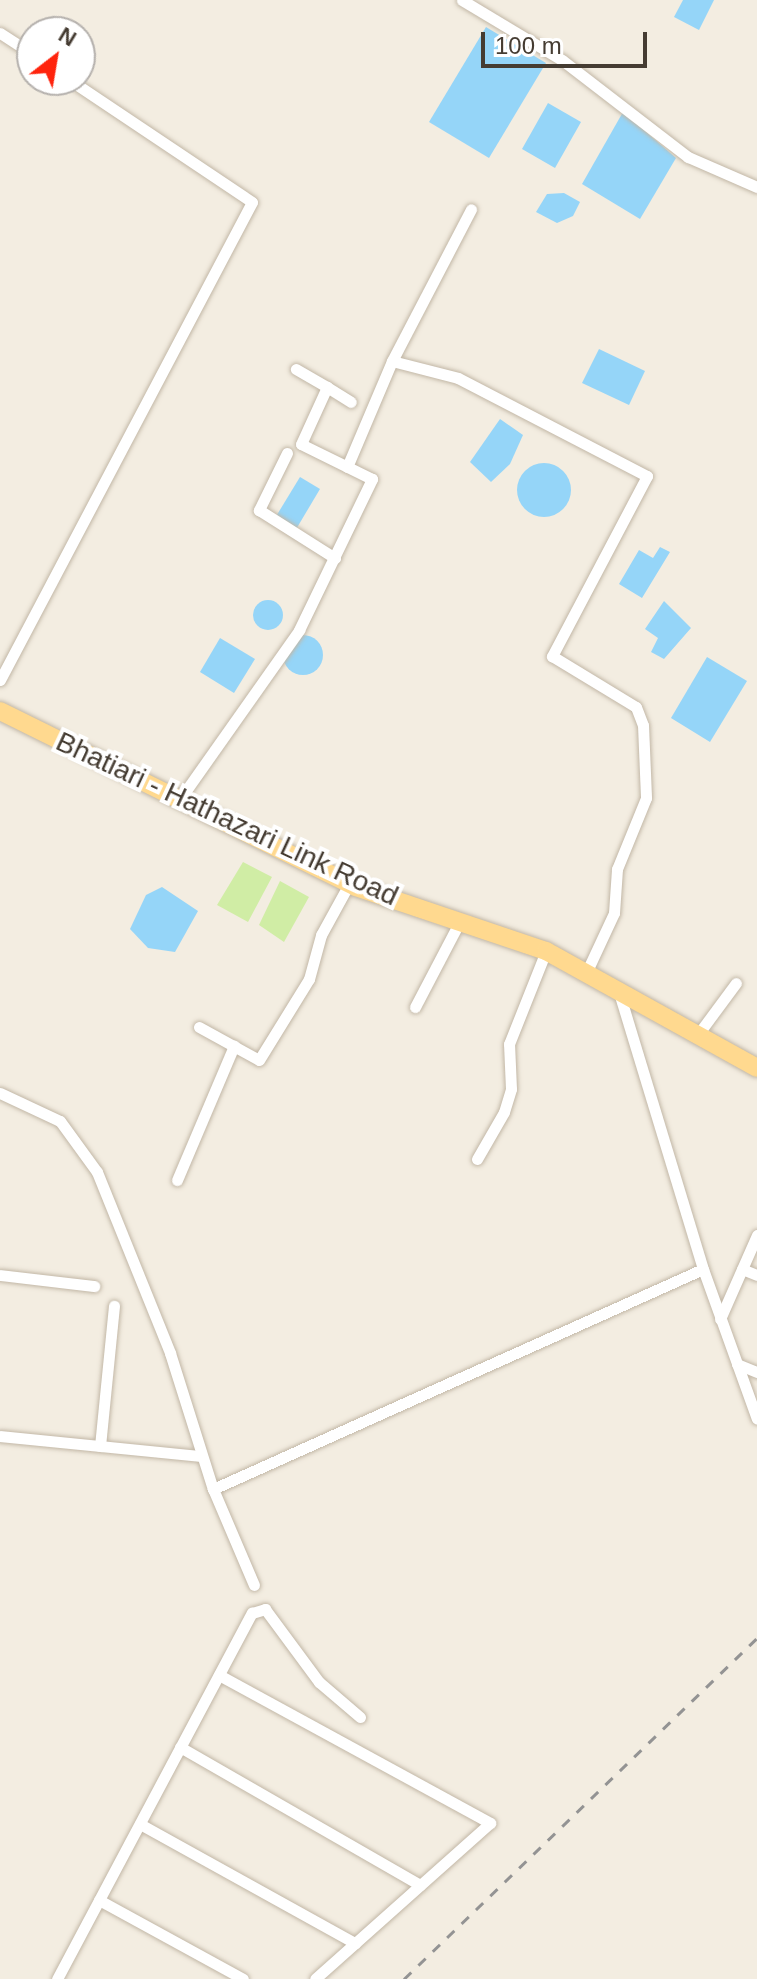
<!DOCTYPE html>
<html>
<head>
<meta charset="utf-8">
<style>
  body { margin:0 }
  #map { position:relative; width:757px; height:1979px; overflow:hidden; background:#f3ede1; font-family:Arial,sans-serif }
  div>[style] { position:absolute }
  .green>* { inset:0; background:#d0eda5 }
  .water>* { inset:0; background:#95d5f8 }
  .round { border-radius:50% }
  .roads { filter:drop-shadow(0 0 2px #c2b7a6) drop-shadow(0 0 2px #c2b7a6) }
  .minor>* { height:11px; margin:-5.5px; padding:0 5.5px; transform-origin:5.5px; border-radius:5.5px; background:#fff }
  .primary>* { height:18px; margin:-9px; padding:0 9px; transform-origin:9px; border-radius:9px; background:#ffd98f }
  .rail>* { height:3px; margin-top:-1.5px; transform-origin:0; background:repeating-linear-gradient(90deg,#939393 0 10px,transparent 0 20px) }
  span { translate:-50% -50%; white-space:nowrap; text-align:center; line-height:1.15; -webkit-text-stroke:8px #fff; paint-order:stroke }
  .street-label { font-size:28px; color:#453c32 }
  .north { position:absolute; left:16px; top:16px; width:80px; height:80px; box-sizing:border-box; background:#fff; border:2px solid #b5b1ad; border-radius:50%; rotate:31deg; font-size:22px; font-weight:700; line-height:32px; text-align:center; color:#453c32 }
  .north::after { content:''; display:block; margin:auto; width:28px; height:36px; background:#ff240d; clip-path:polygon(50% 0,100% 100%,50% 72%,0 100%) }
  .scale { position:absolute; left:481px; top:32px; width:166px; height:36px; box-sizing:border-box; border:4px solid #453c32; border-top:0; padding-left:10px; font-size:24px; line-height:28px; white-space:nowrap; color:#453c32; -webkit-text-stroke:6px #fff; paint-order:stroke }
</style>
</head>
<body>
<div id="map">
  <div class="green">
    <div style="clip-path:polygon(243px 862px,272px 877px,248px 922px,217px 905px)"></div>
    <div style="clip-path:polygon(280px 881px,309px 897px,284px 942px,259px 925px)"></div>
  </div>
  <div class="water">
    <div style="clip-path:polygon(683px 0,714px 0,699px 30px,674px 17px)"></div>
    <div style="clip-path:polygon(486px 27px,546px 63px,489px 158px,429px 122px)"></div>
    <div style="clip-path:polygon(548px 103px,581px 122px,555px 168px,522px 149px)"></div>
    <div style="clip-path:polygon(623px 112px,676px 158px,640px 219px,582px 184px)"></div>
    <div style="clip-path:polygon(564px 193px,580px 202px,573px 216px,557px 223px,536px 212px,547px 194px)"></div>
    <div style="clip-path:polygon(599px 349px,645px 371px,629px 405px,582px 383px)"></div>
    <div style="clip-path:polygon(500px 419px,523px 435px,510px 464px,491px 482px,470px 462px)"></div>
    <div class="round" style="left:517px;top:463px;width:54px;height:54px"></div>
    <div style="clip-path:polygon(300px 477px,320px 489px,295px 531px,275px 518px)"></div>
    <div style="clip-path:polygon(660px 547px,670px 552px,642px 598px,619px 584px,639px 550px,653px 558px)"></div>
    <div class="round" style="left:253px;top:600px;width:30px;height:30px"></div>
    <div style="clip-path:polygon(664px 601px,691px 628px,664px 659px,651px 652px,658px 638px,645px 629px)"></div>
    <div class="round" style="left:283px;top:635px;width:40px;height:40px"></div>
    <div style="clip-path:polygon(220px 638px,255px 659px,234px 693px,200px 672px)"></div>
    <div style="clip-path:polygon(707px 657px,747px 681px,710px 742px,671px 718px)"></div>
    <div style="clip-path:polygon(162px 887px,198px 911px,175px 952px,148px 948px,130px 929px,146px 895px)"></div>
  </div>
  <div class="roads">
    <div class="minor">
      <div style="left:462px;top:0;width:117px;rotate:31deg"></div>
      <div style="left:562px;top:60px;width:159px;rotate:37.6deg"></div>
      <div style="left:688px;top:157px;width:75px;rotate:23.5deg"></div>
      <div style="left:0;top:33px;width:38px;rotate:33deg"></div>
      <div style="left:392px;top:361px;width:171px;rotate:-62.5deg"></div>
      <div style="left:327px;top:387px;width:28px;rotate:32deg"></div>
      <div style="left:287px;top:453px;width:64px;rotate:116.2deg"></div>
      <div style="left:259px;top:510px;width:90px;rotate:32.3deg"></div>
      <div style="left:347px;top:467px;width:115px;rotate:-67deg"></div>
      <div style="left:392px;top:361px;width:68px;rotate:14.4deg"></div>
      <div style="left:458px;top:378px;width:213px;rotate:27.4deg"></div>
      <div style="left:647px;top:476px;width:204px;rotate:117.8deg"></div>
      <div style="left:552px;top:656px;width:98px;rotate:31.3deg"></div>
      <div style="left:636px;top:707px;width:19px;rotate:69deg"></div>
      <div style="left:643px;top:725px;width:73px;rotate:87.6deg"></div>
      <div style="left:646px;top:798px;width:77px;rotate:112.2deg"></div>
      <div style="left:617px;top:869px;width:44px;rotate:93.9deg"></div>
      <div style="left:614px;top:913px;width:66px;rotate:115deg"></div>
      <div style="left:0;top:680px;width:540px;rotate:-62.2deg"></div>
      <div style="left:252px;top:202px;width:219px;rotate:-146.2deg"></div>
      <div style="left:180px;top:799px;width:207px;rotate:-54.8deg"></div>
      <div style="left:299px;top:630px;width:168px;rotate:-64.2deg"></div>
      <div style="left:372px;top:479px;width:79px;rotate:-153.8deg"></div>
      <div style="left:301px;top:444px;width:63px;rotate:-65.5deg"></div>
      <div style="left:327px;top:387px;width:36px;rotate:-150deg"></div>
      <div style="left:415px;top:1007px;width:95px;rotate:-62.4deg"></div>
      <div style="left:199px;top:1027px;width:68px;rotate:28.8deg"></div>
      <div style="left:259px;top:1060px;width:95px;rotate:-58.3deg"></div>
      <div style="left:309px;top:979px;width:46px;rotate:-74.7deg"></div>
      <div style="left:321px;top:935px;width:58px;rotate:-61.2deg"></div>
      <div style="left:696px;top:1037px;width:67px;rotate:-53.5deg"></div>
      <div style="left:0;top:1093px;width:66px;rotate:25deg"></div>
      <div style="left:60px;top:1121px;width:63px;rotate:54deg"></div>
      <div style="left:97px;top:1172px;width:195px;rotate:68deg"></div>
      <div style="left:170px;top:1353px;width:143px;rotate:72.5deg"></div>
      <div style="left:477px;top:1159px;width:54px;rotate:-60.1deg"></div>
      <div style="left:504px;top:1112px;width:24px;rotate:-73deg"></div>
      <div style="left:511px;top:1089px;width:45px;rotate:-92.5deg"></div>
      <div style="left:509px;top:1044px;width:100px;rotate:-68.3deg"></div>
      <div style="left:177px;top:1180px;width:146px;rotate:-67deg"></div>
      <div style="left:703px;top:1269px;width:159px;rotate:70.2deg"></div>
      <div style="left:742px;top:1269px;width:16px;rotate:22deg"></div>
      <div style="left:0;top:1275px;width:95px;rotate:6.7deg"></div>
      <div style="left:720px;top:1319px;width:92px;rotate:-66.2deg"></div>
      <div style="left:737px;top:1364px;width:22px;rotate:22deg"></div>
      <div style="left:0;top:1436px;width:202px;rotate:5.7deg"></div>
      <div style="left:100px;top:1446px;width:141px;rotate:-84.3deg"></div>
      <div style="left:254px;top:1585px;width:104px;rotate:-113.1deg"></div>
      <div style="left:213px;top:1489px;width:537px;rotate:-24.18deg"></div>
      <div style="left:703px;top:1269px;width:288px;rotate:-106.9deg"></div>
      <div style="left:219px;top:1675px;width:309px;rotate:28.6deg"></div>
      <div style="left:490px;top:1823px;width:234px;rotate:138.3deg"></div>
      <div style="left:180px;top:1747px;width:277px;rotate:29.9deg"></div>
      <div style="left:140px;top:1824px;width:246px;rotate:29deg"></div>
      <div style="left:99px;top:1900px;width:164px;rotate:28.7deg"></div>
      <div style="left:57px;top:1979px;width:415px;rotate:-62deg"></div>
      <div style="left:252px;top:1613px;width:14px;rotate:-17deg"></div>
      <div style="left:265px;top:1609px;width:91px;rotate:53.5deg"></div>
      <div style="left:319px;top:1682px;width:54px;rotate:40.5deg"></div>
    </div>
    <div class="primary">
      <div style="left:0;top:711px;width:397px;rotate:26.3deg"></div>
      <div style="left:356px;top:887px;width:200px;rotate:18.6deg"></div>
      <div style="left:546px;top:951px;width:241px;rotate:29deg"></div>
    </div>
  </div>
  <div class="rail">
    <div style="left:404px;top:1979px;width:491px;rotate:-44deg"></div>
  </div>
  <div class="street-label">
    <span style="left:227px;top:819px;rotate:25deg">Bhatiari - Hathazari Link Road</span>
  </div>
  <div class="north">N</div>
  <div class="scale">100 m</div>
</div>
</body>
</html>
